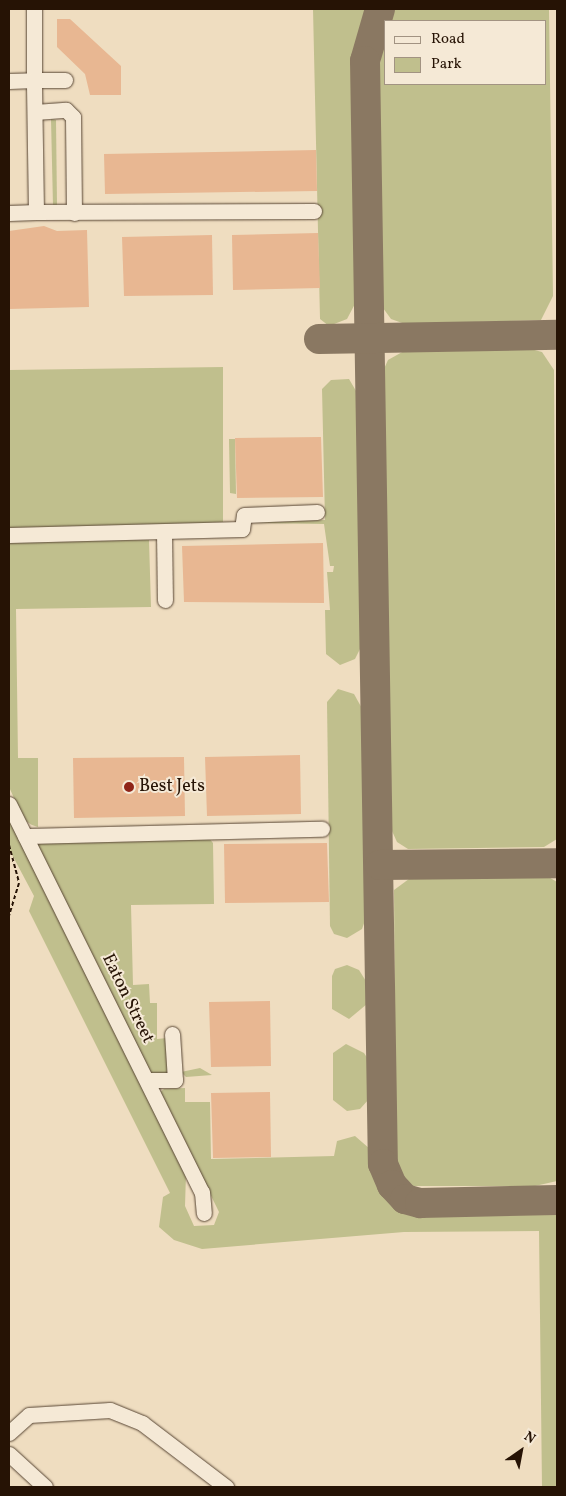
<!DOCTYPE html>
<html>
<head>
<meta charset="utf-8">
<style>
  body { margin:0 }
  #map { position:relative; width:566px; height:1496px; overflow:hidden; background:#efddc0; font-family:Vollkorn,serif }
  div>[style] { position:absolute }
  .green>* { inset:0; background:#c0bf8d }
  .taxiway>* { height:30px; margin:-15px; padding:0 15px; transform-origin:15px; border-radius:15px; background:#8a7862 }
  .building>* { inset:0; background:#e8b792 }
  .path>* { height:2px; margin-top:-1px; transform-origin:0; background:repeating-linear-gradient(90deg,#261305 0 4px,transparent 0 6.5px) }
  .roads { filter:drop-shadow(0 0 1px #584634) drop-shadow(0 0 1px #584634) }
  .minor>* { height:15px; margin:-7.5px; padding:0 7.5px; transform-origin:7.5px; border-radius:7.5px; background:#f5e9d6 }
  .dots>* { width:14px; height:14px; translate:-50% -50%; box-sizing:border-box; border:2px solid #f5e9d6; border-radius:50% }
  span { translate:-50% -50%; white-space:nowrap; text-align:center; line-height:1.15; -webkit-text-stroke:4px #f5e9d6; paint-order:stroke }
  .poi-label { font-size:18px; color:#261305 }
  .left { translate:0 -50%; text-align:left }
  .street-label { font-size:18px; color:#261305 }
  .frame { position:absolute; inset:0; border:10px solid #261305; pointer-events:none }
  .legend { position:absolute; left:384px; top:20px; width:162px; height:65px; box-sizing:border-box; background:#f5e9d6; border:1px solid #a29382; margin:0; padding:6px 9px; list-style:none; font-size:15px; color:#261305 }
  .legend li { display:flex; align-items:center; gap:10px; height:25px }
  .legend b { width:25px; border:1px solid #a29382 }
  .north { position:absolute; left:496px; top:1426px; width:50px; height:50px; -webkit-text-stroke:4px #f5e9d6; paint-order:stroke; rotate:33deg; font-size:14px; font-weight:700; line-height:20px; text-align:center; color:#261305 }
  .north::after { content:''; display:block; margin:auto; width:18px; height:22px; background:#261305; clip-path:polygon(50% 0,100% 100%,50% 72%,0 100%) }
</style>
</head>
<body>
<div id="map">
  <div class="green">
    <div style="clip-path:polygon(313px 9px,366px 9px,353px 58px,357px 300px,347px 319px,329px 326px,320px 319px)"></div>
    <div style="clip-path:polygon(395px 9px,549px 9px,553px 296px,541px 320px,405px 324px,391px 319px,383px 308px,378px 77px,385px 31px,385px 84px,545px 84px,545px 21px,389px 21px)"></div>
    <div style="clip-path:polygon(51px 119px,56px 120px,57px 205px,53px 206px)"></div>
    <div style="clip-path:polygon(527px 348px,542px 352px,554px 370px,557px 839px,544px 847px,408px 849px,397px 842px,392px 831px,383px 371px,388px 360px,404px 351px)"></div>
    <div style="clip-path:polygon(223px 367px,223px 522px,236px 522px,9px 529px,9px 370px)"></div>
    <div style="clip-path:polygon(349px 379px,359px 396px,363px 643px,355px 659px,340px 665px,326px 654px,325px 610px,330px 610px,327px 572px,333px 572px,334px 566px,330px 566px,324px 524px,250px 523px,325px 520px,322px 389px,331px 380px)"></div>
    <div style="clip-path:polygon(229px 439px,235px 439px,236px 494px,230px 493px)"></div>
    <div style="clip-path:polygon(149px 540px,151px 607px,16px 609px,18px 758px,38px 758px,38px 827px,32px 825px,24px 820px,9px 787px,9px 541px)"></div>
    <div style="clip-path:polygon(338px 689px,354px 694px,364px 712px,367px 915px,362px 929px,347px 938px,334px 934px,330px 926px,327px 702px)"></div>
    <div style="clip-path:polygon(9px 816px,186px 1174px,185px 1206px,194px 1226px,214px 1225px,219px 1212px,160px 1092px,164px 1089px,185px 1088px,185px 1102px,210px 1102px,211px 1159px,334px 1156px,337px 1141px,355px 1136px,370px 1149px,379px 1189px,403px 1209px,428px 1213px,544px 1211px,557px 1215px,557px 1487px,542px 1487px,539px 1231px,404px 1232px,202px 1249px,174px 1240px,159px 1227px,163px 1197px,170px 1193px,29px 911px,34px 896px,9px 849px)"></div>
    <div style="clip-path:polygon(207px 836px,213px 843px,214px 904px,131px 905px,133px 985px,149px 984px,150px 1003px,157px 1003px,157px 1039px,167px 1038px,167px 1074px,150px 1073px,36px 842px)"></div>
    <div style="clip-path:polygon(542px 873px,557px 882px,557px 1181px,535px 1186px,413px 1186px,401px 1178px,396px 1165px,394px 890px,413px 876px)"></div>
    <div style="clip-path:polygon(347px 965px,359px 970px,369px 986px,367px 1004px,349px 1019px,332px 1009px,332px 976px,335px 969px)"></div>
    <div style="clip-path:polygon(346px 1044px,364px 1053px,370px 1062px,369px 1099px,360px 1109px,347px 1111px,333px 1100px,333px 1053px)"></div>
    <div style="clip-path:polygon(200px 1068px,212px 1075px,186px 1077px,181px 1072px)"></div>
  </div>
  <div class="taxiway">
    <div style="left:380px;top:9px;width:54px;rotate:106.1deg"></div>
    <div style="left:365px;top:61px;width:1103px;rotate:89.07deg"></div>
    <div style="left:383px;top:1164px;width:23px;rotate:67deg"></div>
    <div style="left:392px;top:1185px;width:19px;rotate:47deg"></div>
    <div style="left:405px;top:1199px;width:16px;rotate:15deg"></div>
    <div style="left:420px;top:1203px;width:137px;rotate:-1.3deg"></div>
    <div style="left:319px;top:339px;width:238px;rotate:-1deg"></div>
    <div style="left:380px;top:865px;width:177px;rotate:-0.6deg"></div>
  </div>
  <div class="building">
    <div style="clip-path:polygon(57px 19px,70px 19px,121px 66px,121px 95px,90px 95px,85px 74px,57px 47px)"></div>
    <div style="clip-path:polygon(316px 150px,317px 191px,105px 194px,104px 154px)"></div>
    <div style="clip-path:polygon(44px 226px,57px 231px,87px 230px,89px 307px,9px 309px,9px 231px)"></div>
    <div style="clip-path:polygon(318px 233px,320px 288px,233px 290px,232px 235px)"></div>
    <div style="clip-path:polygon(212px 235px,213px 295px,124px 296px,122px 237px)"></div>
    <div style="clip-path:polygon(321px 437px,323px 497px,237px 498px,235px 438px)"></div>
    <div style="clip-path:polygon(323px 543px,324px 603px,184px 602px,182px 546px)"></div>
    <div style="clip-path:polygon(300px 755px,301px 814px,207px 816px,205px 757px)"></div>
    <div style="clip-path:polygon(184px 757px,185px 816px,74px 818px,73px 758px)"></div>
    <div style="clip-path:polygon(327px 843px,329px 902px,225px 903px,224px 844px)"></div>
    <div style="clip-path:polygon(270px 1001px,271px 1066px,211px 1067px,209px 1002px)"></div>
    <div style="clip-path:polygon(270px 1092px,271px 1157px,213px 1158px,211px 1093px)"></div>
  </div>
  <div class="path">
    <div style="left:9px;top:845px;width:39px;rotate:75deg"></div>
    <div style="left:19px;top:883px;width:34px;rotate:107deg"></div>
  </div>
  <div class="roads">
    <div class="minor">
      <div style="left:9px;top:81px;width:25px;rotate:-2deg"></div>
      <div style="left:34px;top:80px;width:71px;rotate:-90deg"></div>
      <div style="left:35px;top:112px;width:31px;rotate:-4deg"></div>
      <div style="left:66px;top:110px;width:10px;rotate:45deg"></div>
      <div style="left:73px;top:117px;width:96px;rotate:89.4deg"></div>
      <div style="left:36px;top:212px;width:278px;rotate:-0.2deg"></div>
      <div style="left:9px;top:213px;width:27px;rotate:-2deg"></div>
      <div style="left:36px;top:212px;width:132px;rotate:-90.9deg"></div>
      <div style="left:34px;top:80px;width:31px"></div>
      <div style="left:164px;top:532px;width:68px;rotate:89.2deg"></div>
      <div style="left:9px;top:535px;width:233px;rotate:-1.5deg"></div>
      <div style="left:242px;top:529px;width:14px;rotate:-82deg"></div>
      <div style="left:244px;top:515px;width:73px;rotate:-2.4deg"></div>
      <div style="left:9px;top:804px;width:433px;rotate:63.6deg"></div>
      <div style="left:202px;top:1192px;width:21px;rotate:85deg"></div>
      <div style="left:25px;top:836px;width:297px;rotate:-1.4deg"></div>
      <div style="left:147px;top:1080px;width:28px"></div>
      <div style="left:175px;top:1080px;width:46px;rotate:-93.7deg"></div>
      <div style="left:9px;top:1433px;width:27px;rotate:-42deg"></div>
      <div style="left:29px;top:1415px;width:81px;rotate:-3.5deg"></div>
      <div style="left:110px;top:1410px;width:35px;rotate:22deg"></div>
      <div style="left:142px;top:1423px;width:106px;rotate:37.3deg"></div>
      <div style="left:9px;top:1454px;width:49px;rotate:42.5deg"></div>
    </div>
  </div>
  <div class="dots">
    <div style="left:129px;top:787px;background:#8f2418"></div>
  </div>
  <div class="poi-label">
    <span class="left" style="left:139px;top:787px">Best Jets</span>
  </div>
  <div class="street-label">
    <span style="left:127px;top:999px;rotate:64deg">Eaton Street</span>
  </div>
  <div class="frame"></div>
  <ul class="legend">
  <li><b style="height:6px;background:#f5e9d6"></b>Road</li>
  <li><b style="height:14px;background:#c0bf8d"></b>Park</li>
  </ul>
  <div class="north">N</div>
</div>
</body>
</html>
